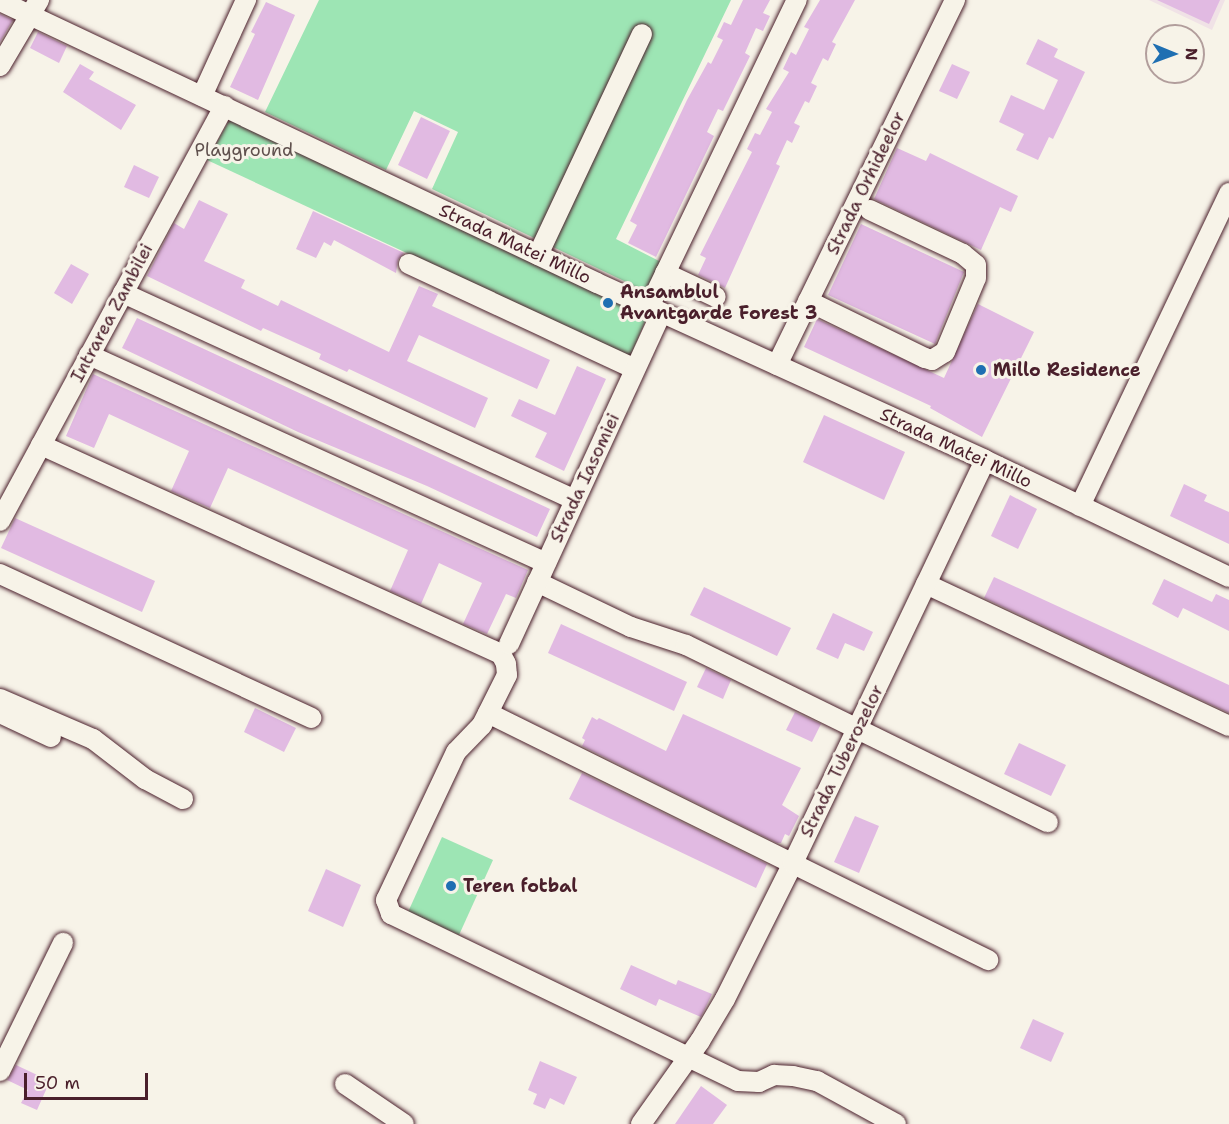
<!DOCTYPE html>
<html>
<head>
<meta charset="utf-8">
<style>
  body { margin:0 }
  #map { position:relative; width:1229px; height:1124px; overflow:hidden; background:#f7f3e8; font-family:"Shantell Sans",sans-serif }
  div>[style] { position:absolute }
  .built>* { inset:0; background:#f0e2e6 }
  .green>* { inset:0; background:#9de5b4 }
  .building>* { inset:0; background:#e1bae2 }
  .roads { filter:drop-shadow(0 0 2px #4a1f2b) drop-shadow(0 0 2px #4a1f2b) }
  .minor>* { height:20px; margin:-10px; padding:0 10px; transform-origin:10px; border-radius:10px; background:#f7f3e8 }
  .dots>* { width:16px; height:16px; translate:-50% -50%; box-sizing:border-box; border:3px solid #f7f3e8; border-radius:50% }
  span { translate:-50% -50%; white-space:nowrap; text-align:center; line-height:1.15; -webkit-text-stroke:6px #f7f3e8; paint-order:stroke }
  .park-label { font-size:18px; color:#5f504d }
  .street-label { font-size:18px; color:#4a1f2b }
  .poi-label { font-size:18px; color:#4a1f2b; font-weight:700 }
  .left { translate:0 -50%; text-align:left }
  .north { position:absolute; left:1145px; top:24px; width:60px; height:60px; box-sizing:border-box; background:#f7f3e8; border:2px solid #b29e9c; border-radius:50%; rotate:91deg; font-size:16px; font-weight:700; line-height:24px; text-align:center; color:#4a1f2b }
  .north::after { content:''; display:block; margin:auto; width:21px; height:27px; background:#1f6fb2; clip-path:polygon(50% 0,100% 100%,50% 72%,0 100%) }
  .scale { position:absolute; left:24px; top:1073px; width:124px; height:27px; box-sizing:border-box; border:3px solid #4a1f2b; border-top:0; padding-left:8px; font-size:18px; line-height:21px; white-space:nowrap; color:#4a1f2b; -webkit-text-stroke:4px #f7f3e8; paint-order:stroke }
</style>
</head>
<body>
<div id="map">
  <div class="built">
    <div style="clip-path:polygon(1149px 0,1225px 0,1212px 30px)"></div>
  </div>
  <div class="green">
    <div style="clip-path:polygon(319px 0,731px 0,616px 239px,661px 262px,647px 292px,432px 189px,458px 132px,414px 111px,386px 170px,265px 112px)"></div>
    <div style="clip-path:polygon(231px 117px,648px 315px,630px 357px,207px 160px)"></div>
    <div style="clip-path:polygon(442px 837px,493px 860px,459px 935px,408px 912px)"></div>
  </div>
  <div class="building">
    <div style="clip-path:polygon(743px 0,770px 0,763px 13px,770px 16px,763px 31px,756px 28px,745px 53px,750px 56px,723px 111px,718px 109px,707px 132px,714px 136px,656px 257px,628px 243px,637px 225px,630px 221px,687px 100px,708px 62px,711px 64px,723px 40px,717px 37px,724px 22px,731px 25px)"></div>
    <div style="clip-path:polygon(820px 0,855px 0,832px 42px,836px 44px,828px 61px,823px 58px,811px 83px,817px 86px,809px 103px,805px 101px,794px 123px,800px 126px,792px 143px,787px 140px,776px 164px,780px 166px,725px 288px,698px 275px,706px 258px,700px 255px,752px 152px,747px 149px,755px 133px,760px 135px,772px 112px,766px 109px,789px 72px,783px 69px,791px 52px,796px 55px,809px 29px,804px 27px)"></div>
    <div style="clip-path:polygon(1157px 0,1220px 0,1209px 24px)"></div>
    <div style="clip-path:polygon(266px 2px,295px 15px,258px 100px,230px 87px,255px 34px,251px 32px)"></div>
    <div style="clip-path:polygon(0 14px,13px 20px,0 42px)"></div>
    <div style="clip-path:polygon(38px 32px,67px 46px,59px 63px,30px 48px)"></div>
    <div style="clip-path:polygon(1038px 39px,1058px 49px,1054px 57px,1085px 72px,1053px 139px,1049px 137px,1038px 160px,1016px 150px,1024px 134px,999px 122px,1011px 95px,1044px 110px,1058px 80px,1026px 64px)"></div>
    <div style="clip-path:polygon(80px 64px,94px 72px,89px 79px,136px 105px,121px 130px,63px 92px)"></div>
    <div style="clip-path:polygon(952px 64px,970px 72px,957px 99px,939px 91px)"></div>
    <div style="clip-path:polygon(421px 117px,450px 131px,427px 179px,398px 165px)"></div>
    <div style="clip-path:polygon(897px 148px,926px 161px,930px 153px,1018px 196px,1011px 212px,1000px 207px,981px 250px,874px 199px)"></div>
    <div style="clip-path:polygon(134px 165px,159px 177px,149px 198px,124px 187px)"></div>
    <div style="clip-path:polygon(199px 200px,228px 214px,204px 261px,245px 280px,241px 288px,278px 306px,281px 300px,389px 352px,419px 286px,438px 294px,432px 306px,550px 360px,537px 389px,419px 335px,407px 361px,488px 398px,475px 428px,349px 369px,347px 372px,319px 359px,321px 354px,263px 328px,261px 331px,147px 276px,174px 223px,184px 229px)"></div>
    <div style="clip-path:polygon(313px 211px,404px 253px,398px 260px,396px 273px,334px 240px,331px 246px,324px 242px,316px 258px,296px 249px)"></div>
    <div style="clip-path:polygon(861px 224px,964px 272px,935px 344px,828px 295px)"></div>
    <div style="clip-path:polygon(71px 264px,89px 274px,72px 304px,54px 293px)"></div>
    <div style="clip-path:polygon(978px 304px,1034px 332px,982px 437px,930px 408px,931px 406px,804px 347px,817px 319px,944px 378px)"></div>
    <div style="clip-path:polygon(137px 318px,550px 509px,537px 537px,427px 486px,298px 432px,122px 348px)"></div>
    <div style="clip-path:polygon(577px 366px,606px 379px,564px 471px,535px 457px,547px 433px,511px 416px,519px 399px,555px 415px)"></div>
    <div style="clip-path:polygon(93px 374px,528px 570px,516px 598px,506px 594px,487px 634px,463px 624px,482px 583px,439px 563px,421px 604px,390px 591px,408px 550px,228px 468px,210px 508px,171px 491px,189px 451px,109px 414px,94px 448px,66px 436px)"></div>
    <div style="clip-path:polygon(824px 415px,905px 452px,884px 500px,803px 462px)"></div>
    <div style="clip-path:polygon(1184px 484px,1207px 495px,1204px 501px,1229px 512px,1229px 544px,1170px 516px)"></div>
    <div style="clip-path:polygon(1010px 495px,1037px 509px,1018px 549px,991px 536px)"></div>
    <div style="clip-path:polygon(15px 518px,155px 581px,142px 612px,1px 548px)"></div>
    <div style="clip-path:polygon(994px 577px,1229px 685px,1229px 713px,984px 598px)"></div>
    <div style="clip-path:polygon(1164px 579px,1212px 602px,1216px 594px,1229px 600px,1229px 631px,1183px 608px,1178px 618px,1152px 604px)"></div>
    <div style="clip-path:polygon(704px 587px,791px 628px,777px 656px,690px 615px)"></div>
    <div style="clip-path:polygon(833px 613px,873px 632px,864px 651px,845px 643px,838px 659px,816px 649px)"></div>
    <div style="clip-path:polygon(561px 624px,687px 682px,674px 711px,548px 653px)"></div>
    <div style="clip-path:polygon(706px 668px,731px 680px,723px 699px,697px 687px)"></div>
    <div style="clip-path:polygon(255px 708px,296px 728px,284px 752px,244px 732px)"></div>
    <div style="clip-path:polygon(795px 712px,821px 724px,812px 742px,786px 730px)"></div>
    <div style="clip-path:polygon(683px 714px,801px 768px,782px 805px,799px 816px,789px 836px,785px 834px,781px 843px,777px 843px,582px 746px,585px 740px,582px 738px,592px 717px,597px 720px,599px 718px,666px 751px)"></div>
    <div style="clip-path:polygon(1019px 743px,1066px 765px,1051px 796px,1004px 774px)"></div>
    <div style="clip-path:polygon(582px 773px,767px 864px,756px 888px,569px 799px)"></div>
    <div style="clip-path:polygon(855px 816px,879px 826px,859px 873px,834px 862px)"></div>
    <div style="clip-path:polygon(326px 869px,361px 885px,343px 927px,308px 911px)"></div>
    <div style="clip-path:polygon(631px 965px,676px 985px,678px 980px,712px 994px,701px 1017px,659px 999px,656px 1006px,620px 989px)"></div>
    <div style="clip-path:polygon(1033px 1019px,1064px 1033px,1051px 1062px,1020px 1048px)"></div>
    <div style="clip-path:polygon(540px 1061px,577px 1077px,564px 1105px,550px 1098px,545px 1109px,533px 1104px,537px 1094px,528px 1090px)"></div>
    <div style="clip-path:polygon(16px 1065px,50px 1081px,37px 1110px,21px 1103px,28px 1090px,7px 1080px)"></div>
    <div style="clip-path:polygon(701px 1086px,727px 1105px,713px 1124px,675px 1124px)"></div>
  </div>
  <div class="roads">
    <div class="minor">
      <div style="left:0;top:1px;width:660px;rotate:25.28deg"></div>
      <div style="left:597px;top:283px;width:426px;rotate:24.5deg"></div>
      <div style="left:985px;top:460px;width:271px;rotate:25.6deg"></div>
      <div style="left:0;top:66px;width:77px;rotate:-59.4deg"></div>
      <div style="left:202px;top:96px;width:106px;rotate:-65.4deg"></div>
      <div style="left:538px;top:255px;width:244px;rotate:-64.8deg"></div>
      <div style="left:409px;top:264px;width:249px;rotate:24.9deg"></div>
      <div style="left:665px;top:273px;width:56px;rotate:25.2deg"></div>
      <div style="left:123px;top:293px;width:497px;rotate:24.6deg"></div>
      <div style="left:808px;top:301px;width:130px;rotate:26deg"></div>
      <div style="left:925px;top:358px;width:7px;rotate:16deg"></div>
      <div style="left:932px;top:360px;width:15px;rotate:-32deg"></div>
      <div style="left:945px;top:352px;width:80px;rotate:-67.3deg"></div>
      <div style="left:976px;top:278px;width:13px;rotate:-90deg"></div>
      <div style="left:976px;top:265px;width:17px;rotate:-140deg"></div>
      <div style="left:963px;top:254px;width:103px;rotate:-154.7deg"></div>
      <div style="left:649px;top:307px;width:341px;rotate:-64.3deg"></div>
      <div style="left:89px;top:355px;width:502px;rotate:24.47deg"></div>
      <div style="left:777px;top:365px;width:406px;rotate:-64deg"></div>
      <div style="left:41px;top:445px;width:505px;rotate:24.43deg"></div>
      <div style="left:501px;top:654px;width:11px;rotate:63deg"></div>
      <div style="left:506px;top:664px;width:11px;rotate:85deg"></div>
      <div style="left:507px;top:675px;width:56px;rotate:116.6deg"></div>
      <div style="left:482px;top:725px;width:37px;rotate:134deg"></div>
      <div style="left:456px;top:752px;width:164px;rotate:115.3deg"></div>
      <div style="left:386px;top:900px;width:15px;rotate:70deg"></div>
      <div style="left:391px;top:914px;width:385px;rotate:25.7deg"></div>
      <div style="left:738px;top:1081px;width:21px;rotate:3deg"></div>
      <div style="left:759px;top:1082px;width:17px;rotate:-25deg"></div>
      <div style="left:774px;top:1075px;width:19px;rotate:3deg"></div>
      <div style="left:793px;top:1076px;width:25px;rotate:12deg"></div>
      <div style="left:817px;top:1081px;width:90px;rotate:28.6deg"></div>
      <div style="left:1080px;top:506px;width:347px;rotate:-64.5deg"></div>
      <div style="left:0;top:521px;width:472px;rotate:-61.6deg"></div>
      <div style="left:0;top:574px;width:343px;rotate:24.8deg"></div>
      <div style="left:537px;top:582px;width:104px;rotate:25.6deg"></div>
      <div style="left:631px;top:627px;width:58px;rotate:18.1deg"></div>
      <div style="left:686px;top:645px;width:403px;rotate:26.1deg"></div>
      <div style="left:926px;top:584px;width:335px;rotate:25.1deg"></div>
      <div style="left:509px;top:644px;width:364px;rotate:-65.3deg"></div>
      <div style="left:0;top:699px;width:101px;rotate:23.3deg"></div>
      <div style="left:93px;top:739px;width:66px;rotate:37.6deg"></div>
      <div style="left:145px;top:779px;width:43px;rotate:27.8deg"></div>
      <div style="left:488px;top:713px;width:558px;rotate:26.29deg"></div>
      <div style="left:2px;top:714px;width:54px;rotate:25.1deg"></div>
      <div style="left:0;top:1071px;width:143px;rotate:-63.8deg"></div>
      <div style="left:345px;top:1084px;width:71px;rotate:34.1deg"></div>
      <div style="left:641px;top:1124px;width:102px;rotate:-54.6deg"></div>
      <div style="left:700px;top:1041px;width:49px;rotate:-59.2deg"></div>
      <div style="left:725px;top:999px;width:152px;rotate:-63.4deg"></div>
      <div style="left:793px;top:863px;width:446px;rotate:-64.5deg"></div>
    </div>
  </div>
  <div class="dots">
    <div style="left:608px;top:303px;background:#1f6fb2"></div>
    <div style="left:981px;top:370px;background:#1f6fb2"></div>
    <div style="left:451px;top:886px;background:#1f6fb2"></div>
  </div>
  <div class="park-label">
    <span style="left:244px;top:150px">Playground</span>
  </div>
  <div class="street-label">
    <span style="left:866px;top:183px;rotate:-64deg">Strada Orhideelor</span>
    <span style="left:515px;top:244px;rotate:25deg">Strada Matei Millo</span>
    <span style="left:112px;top:313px;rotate:-62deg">Intrarea Zambilei</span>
    <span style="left:956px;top:448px;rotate:25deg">Strada Matei Millo</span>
    <span style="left:585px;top:478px;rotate:-65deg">Strada Iasomiei</span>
    <span style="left:842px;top:761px;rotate:-64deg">Strada Tuberozelor</span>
  </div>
  <div class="poi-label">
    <span class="left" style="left:620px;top:303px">Ansamblul<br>Avantgarde Forest 3</span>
    <span class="left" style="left:993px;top:370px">Millo Residence</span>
    <span class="left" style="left:463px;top:886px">Teren fotbal</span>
  </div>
  <div class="north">N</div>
  <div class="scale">50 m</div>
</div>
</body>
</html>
